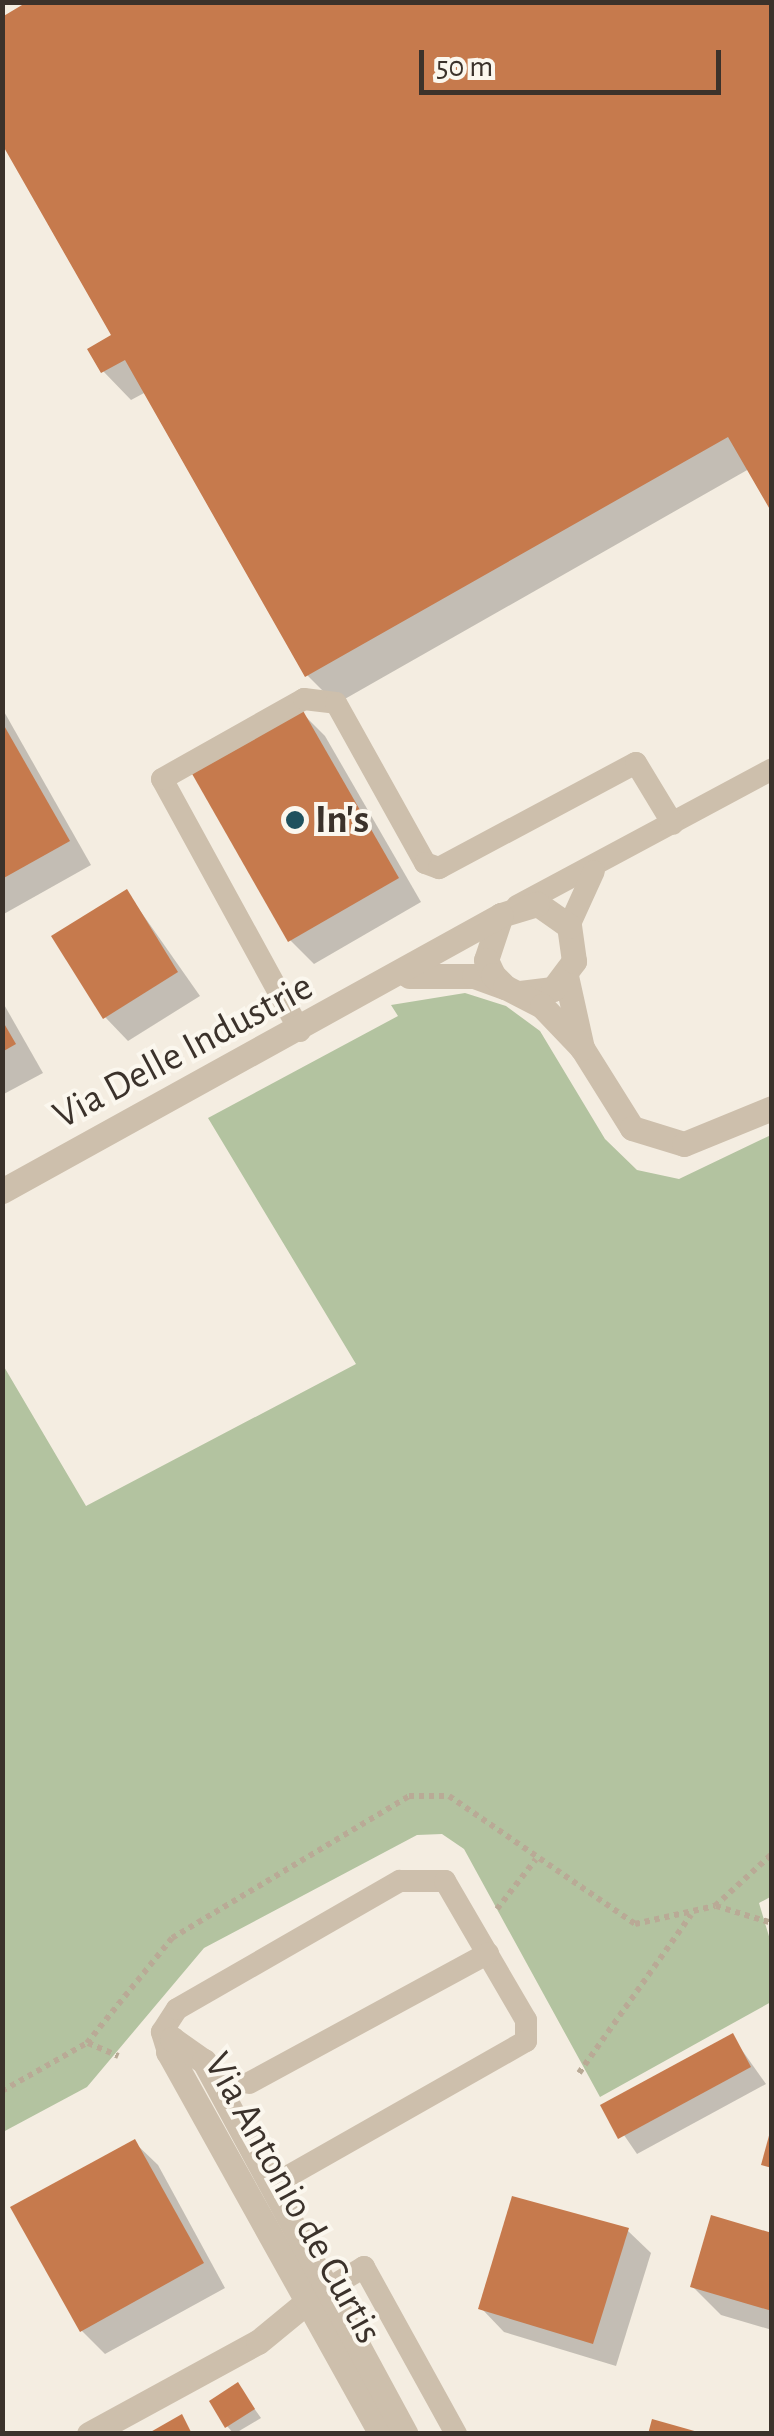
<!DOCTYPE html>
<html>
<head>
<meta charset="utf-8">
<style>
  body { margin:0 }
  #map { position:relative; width:774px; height:2436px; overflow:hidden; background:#f4ede1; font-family:"Alegreya Sans",sans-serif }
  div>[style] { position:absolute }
  .green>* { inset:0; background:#b3c3a0 }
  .shadow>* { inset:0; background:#0003 }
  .building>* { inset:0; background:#c67a4d }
  .path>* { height:6px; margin-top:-3px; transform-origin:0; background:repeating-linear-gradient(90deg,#b9aa96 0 5px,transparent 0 10px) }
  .lane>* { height:22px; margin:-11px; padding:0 11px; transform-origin:11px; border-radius:11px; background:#cdbfac }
  .street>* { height:25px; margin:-12.5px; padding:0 12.5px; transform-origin:12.5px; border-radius:12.5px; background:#cdbfac }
  .dots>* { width:28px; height:28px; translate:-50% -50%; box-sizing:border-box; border:5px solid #fbf7ee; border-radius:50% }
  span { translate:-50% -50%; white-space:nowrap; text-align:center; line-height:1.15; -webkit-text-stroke:8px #fbf7ee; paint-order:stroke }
  .poi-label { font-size:40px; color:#3b322b; font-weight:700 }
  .left { translate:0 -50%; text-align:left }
  .street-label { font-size:40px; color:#3b322b }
  .frame { position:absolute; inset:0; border:5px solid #3b322b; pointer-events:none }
  .scale { position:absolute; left:419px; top:50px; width:302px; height:45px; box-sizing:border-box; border:5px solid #3b322b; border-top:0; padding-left:12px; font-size:30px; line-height:35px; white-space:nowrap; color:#3b322b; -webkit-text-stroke:8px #fbf7ee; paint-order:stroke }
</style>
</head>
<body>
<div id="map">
  <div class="green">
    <div style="clip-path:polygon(465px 993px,506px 1006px,540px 1031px,605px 1139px,637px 1170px,679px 1179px,771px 1135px,772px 1896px,759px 1903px,771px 1943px,771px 2002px,600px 2097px,464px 1849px,442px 1834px,417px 1835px,204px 1948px,87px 2087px,3px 2132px,3px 1365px,86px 1506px,356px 1364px,208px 1118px,398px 1016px,391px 1005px)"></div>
  </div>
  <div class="shadow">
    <div style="clip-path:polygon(772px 2px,749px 469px,336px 704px,307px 675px,146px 392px,131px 400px,103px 371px,115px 336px)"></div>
    <div style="clip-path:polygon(2px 708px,91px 865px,2px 915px)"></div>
    <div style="clip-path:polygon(301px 712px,325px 736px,421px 902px,314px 964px,290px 940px)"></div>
    <div style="clip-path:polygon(127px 892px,200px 996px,128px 1041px,105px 1017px)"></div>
    <div style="clip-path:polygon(2px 1001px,43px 1073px,2px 1095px)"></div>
    <div style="clip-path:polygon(732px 2036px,766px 2084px,637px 2154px,604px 2106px)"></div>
    <div style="clip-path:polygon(134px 2142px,158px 2165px,225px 2288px,105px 2354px,82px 2331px)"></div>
    <div style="clip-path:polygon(627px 2230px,651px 2253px,616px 2366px,504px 2332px,481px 2308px)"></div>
    <div style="clip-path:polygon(772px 2235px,772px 2330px,721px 2315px,692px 2286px)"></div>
    <div style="clip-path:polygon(238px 2386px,261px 2418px,234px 2434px,227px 2426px)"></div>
  </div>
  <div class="building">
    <div style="clip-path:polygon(27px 2px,772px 2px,772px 513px,728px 437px,305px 677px,125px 360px,101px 373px,87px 349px,111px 335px,2px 144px,2px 17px)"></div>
    <div style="clip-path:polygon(302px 709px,399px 878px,288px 942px,191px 772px)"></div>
    <div style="clip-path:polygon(2px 722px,70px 841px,2px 879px)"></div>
    <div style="clip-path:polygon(127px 889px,178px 972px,103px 1019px,51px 936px)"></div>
    <div style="clip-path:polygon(2px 1020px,16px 1044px,2px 1052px)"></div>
    <div style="clip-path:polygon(733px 2033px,751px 2067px,618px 2139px,600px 2105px)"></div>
    <div style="clip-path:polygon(770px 2132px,772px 2133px,772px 2168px,761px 2165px)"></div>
    <div style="clip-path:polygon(135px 2139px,204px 2263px,80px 2332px,10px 2207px)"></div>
    <div style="clip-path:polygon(512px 2196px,629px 2228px,593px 2344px,478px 2309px)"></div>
    <div style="clip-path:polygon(711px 2215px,772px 2233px,772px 2311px,690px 2287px)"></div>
    <div style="clip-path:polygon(238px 2382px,255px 2409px,225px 2428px,209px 2401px)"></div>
    <div style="clip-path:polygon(182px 2414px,192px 2434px,147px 2434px)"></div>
    <div style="clip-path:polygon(652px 2419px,698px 2432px,698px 2434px,648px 2434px)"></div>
  </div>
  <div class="path">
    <div style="left:716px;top:1906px;width:59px;rotate:16.9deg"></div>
    <div style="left:497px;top:1909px;width:63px;rotate:-52deg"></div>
    <div style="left:88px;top:2043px;width:33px;rotate:23deg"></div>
    <div style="left:579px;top:2073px;width:194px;rotate:-54.7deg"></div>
    <div style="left:2px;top:2091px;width:98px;rotate:-29.5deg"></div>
    <div style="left:87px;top:2043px;width:135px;rotate:-51deg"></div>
    <div style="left:172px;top:1938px;width:276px;rotate:-30.9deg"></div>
    <div style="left:409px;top:1796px;width:40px"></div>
    <div style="left:449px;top:1796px;width:226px;rotate:34.5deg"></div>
    <div style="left:635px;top:1924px;width:82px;rotate:-12.7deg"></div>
    <div style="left:715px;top:1906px;width:77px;rotate:-42.4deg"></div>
  </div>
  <div class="lane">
    <div style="left:517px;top:906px;width:289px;rotate:-28.2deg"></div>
    <div style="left:569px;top:926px;width:60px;rotate:-65.6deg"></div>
    <div style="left:300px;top:1031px;width:287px;rotate:-118.7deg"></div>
    <div style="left:162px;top:779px;width:163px;rotate:-29.4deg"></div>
    <div style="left:304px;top:699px;width:32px;rotate:7deg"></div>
    <div style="left:336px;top:703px;width:183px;rotate:60.9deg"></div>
    <div style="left:425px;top:863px;width:15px;rotate:20deg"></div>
    <div style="left:439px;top:868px;width:223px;rotate:-28.1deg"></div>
    <div style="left:636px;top:763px;width:71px;rotate:58.8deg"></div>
    <div style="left:168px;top:2052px;width:21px;rotate:-107deg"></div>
    <div style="left:162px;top:2032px;width:27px;rotate:-57deg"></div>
    <div style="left:177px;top:2009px;width:257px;rotate:-29.9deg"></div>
    <div style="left:400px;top:1881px;width:45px"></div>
    <div style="left:445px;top:1881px;width:161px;rotate:59.8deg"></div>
    <div style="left:526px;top:2020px;width:21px;rotate:90deg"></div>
    <div style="left:526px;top:2041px;width:292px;rotate:150.4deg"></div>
    <div style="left:249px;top:2083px;width:272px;rotate:-28.5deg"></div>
    <div style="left:311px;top:2299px;width:62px;rotate:-31.1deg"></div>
    <div style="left:364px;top:2267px;width:191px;rotate:61.1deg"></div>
  </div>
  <div class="street">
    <div style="left:409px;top:976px;width:65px"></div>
    <div style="left:474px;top:976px;width:33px;rotate:20deg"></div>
    <div style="left:566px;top:976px;width:74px;rotate:77.5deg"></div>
    <div style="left:582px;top:1048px;width:94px;rotate:58deg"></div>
    <div style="left:632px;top:1128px;width:54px;rotate:17.1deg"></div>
    <div style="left:684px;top:1144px;width:95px;rotate:-22.2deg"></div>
    <div style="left:520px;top:993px;width:33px;rotate:-7deg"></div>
    <div style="left:553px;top:989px;width:35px;rotate:-53deg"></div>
    <div style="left:574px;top:961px;width:35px;rotate:-98deg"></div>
    <div style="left:569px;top:926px;width:39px;rotate:-145deg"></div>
    <div style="left:537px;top:904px;width:38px;rotate:163deg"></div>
    <div style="left:501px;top:915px;width:47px;rotate:108.4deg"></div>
    <div style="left:486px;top:960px;width:17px;rotate:65deg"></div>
    <div style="left:493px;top:975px;width:17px;rotate:45deg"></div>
    <div style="left:505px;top:987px;width:42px;rotate:27.2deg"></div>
    <div style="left:542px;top:1006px;width:58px;rotate:46.4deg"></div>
    <div style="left:2px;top:1191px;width:570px;rotate:-28.95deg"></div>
    <div style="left:89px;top:2434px;width:192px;rotate:-28.6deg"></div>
    <div style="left:258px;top:2342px;width:65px;rotate:-39.4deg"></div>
    <div style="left:381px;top:2434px;width:437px;rotate:-119.1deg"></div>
    <div style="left:168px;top:2052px;width:14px;rotate:-73deg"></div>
    <div style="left:172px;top:2039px;width:39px;rotate:35deg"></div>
    <div style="left:204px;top:2061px;width:424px;rotate:61.6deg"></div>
  </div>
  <div class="dots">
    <div style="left:295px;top:820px;background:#20515d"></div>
  </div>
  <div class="poi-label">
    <span class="left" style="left:315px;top:820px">In's</span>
  </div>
  <div class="street-label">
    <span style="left:183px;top:1051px;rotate:-28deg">Via Delle Industrie</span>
    <span style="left:293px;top:2198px;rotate:61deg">Via Antonio de Curtis</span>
  </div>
  <div class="frame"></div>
  <div class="scale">50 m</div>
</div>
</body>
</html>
